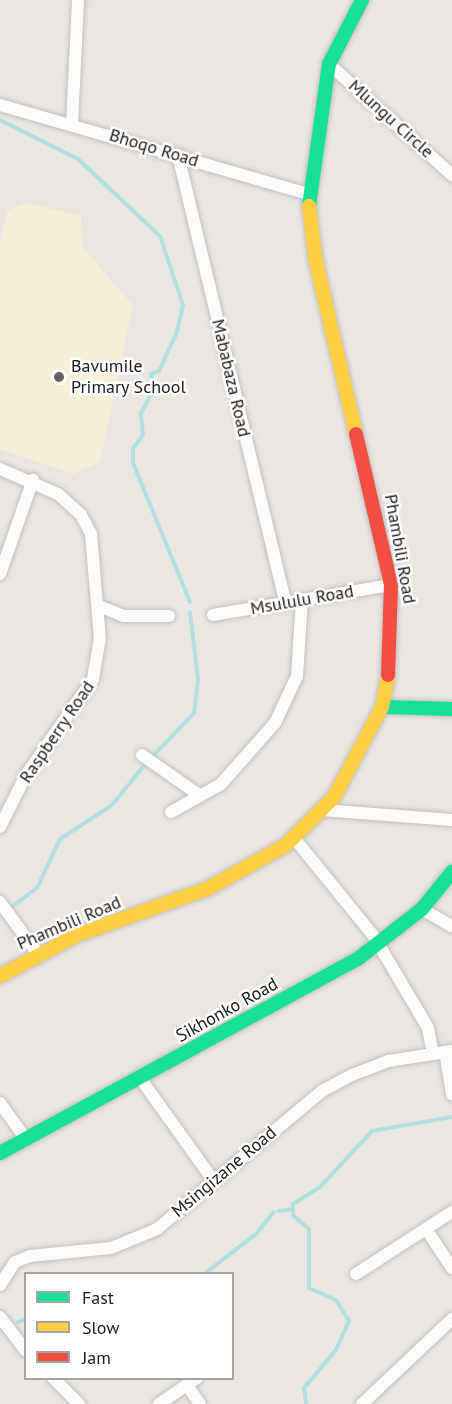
<!DOCTYPE html>
<html>
<head>
<meta charset="utf-8">
<style>
  body { margin:0 }
  #map { position:relative; width:452px; height:1404px; overflow:hidden; background:#eae6e2; font-family:"PT Sans",sans-serif }
  div>[style] { position:absolute }
  .education>* { inset:0; background:#f6f0db }
  .stream>* { height:4px; margin:-2px; padding:0 2px; transform-origin:2px; border-radius:2px; background:#b3dee0 }
  .roads { filter:drop-shadow(0 0 2px #c2c1bf) drop-shadow(0 0 2px #c2c1bf) }
  .street>* { height:12px; margin:-6px; padding:0 6px; transform-origin:6px; border-radius:6px; background:#fcfbfb }
  .fast>* { height:14px; margin:-7px; padding:0 7px; transform-origin:7px; border-radius:7px; background:#16e098 }
  .slow>* { height:14px; margin:-7px; padding:0 7px; transform-origin:7px; border-radius:7px; background:#ffcf43 }
  .jam>* { height:14px; margin:-7px; padding:0 7px; transform-origin:7px; border-radius:7px; background:#f24e42 }
  .dots>* { width:16px; height:16px; translate:-50% -50%; box-sizing:border-box; border:3px solid #fff; border-radius:50% }
  span { translate:-50% -50%; white-space:nowrap; text-align:center; line-height:1.15; -webkit-text-stroke:5px #fff; paint-order:stroke }
  .street-label { font-size:18px; color:#1b1b1b }
  .poi-label { font-size:18px; color:#1b1b1b }
  .left { translate:0 -50%; text-align:left }
  .legend { position:absolute; left:24px; top:1272px; width:210px; height:108px; box-sizing:border-box; background:#fff; border:2px solid #a4a4a4; margin:0; padding:8px 10px; list-style:none; font-size:18px; color:#1b1b1b }
  .legend li { display:flex; align-items:center; gap:12px; height:30px }
  .legend b { width:30px; border:2px solid #a4a4a4 }
</style>
</head>
<body>
<div id="map">
  <div class="education">
    <div style="clip-path:polygon(27px 203px,81px 216px,82px 247px,133px 305px,100px 462px,73px 474px,0 449px,0 241px,8px 210px)"></div>
  </div>
  <div class="stream">
    <div style="left:0;top:120px;width:87px;rotate:26.6deg"></div>
    <div style="left:78px;top:159px;width:112px;rotate:43.2deg"></div>
    <div style="left:160px;top:236px;width:73px;rotate:71.6deg"></div>
    <div style="left:183px;top:305px;width:28px;rotate:103deg"></div>
    <div style="left:177px;top:332px;width:43px;rotate:114.8deg"></div>
    <div style="left:159px;top:371px;width:9px;rotate:159deg"></div>
    <div style="left:151px;top:374px;width:14px;rotate:73deg"></div>
    <div style="left:155px;top:387px;width:30px;rotate:118deg"></div>
    <div style="left:141px;top:413px;width:22px;rotate:85deg"></div>
    <div style="left:143px;top:435px;width:17px;rotate:126deg"></div>
    <div style="left:133px;top:449px;width:14px;rotate:90deg"></div>
    <div style="left:133px;top:463px;width:150px;rotate:67.7deg"></div>
    <div style="left:153px;top:756px;width:59px;rotate:-46.4deg"></div>
    <div style="left:194px;top:713px;width:34px;rotate:-83deg"></div>
    <div style="left:198px;top:679px;width:67px;rotate:-96.8deg"></div>
    <div style="left:13px;top:906px;width:30px;rotate:-37deg"></div>
    <div style="left:37px;top:888px;width:54px;rotate:-64.9deg"></div>
    <div style="left:60px;top:839px;width:62px;rotate:-33.2deg"></div>
    <div style="left:112px;top:805px;width:55px;rotate:-50.9deg"></div>
    <div style="left:279px;top:1211px;width:14px;rotate:-8deg"></div>
    <div style="left:204px;top:1274px;width:66px;rotate:-37.6deg"></div>
    <div style="left:256px;top:1234px;width:28px;rotate:-51deg"></div>
    <div style="left:18px;top:1322px;width:9px;rotate:-21deg"></div>
    <div style="left:306px;top:1404px;width:16px;rotate:-97deg"></div>
    <div style="left:304px;top:1388px;width:50px;rotate:-49.9deg"></div>
    <div style="left:336px;top:1350px;width:32px;rotate:-66deg"></div>
    <div style="left:349px;top:1321px;width:25px;rotate:-122deg"></div>
    <div style="left:336px;top:1300px;width:30px;rotate:-156deg"></div>
    <div style="left:309px;top:1288px;width:59px;rotate:-90deg"></div>
    <div style="left:309px;top:1229px;width:21px;rotate:-139deg"></div>
    <div style="left:293px;top:1215px;width:11px;rotate:-90deg"></div>
    <div style="left:293px;top:1204px;width:32px;rotate:-32deg"></div>
    <div style="left:320px;top:1187px;width:76px;rotate:-47.1deg"></div>
    <div style="left:372px;top:1131px;width:81px;rotate:-9.9deg"></div>
  </div>
  <div class="roads">
    <div class="street">
      <div style="left:329px;top:64px;width:166px;rotate:42.1deg"></div>
      <div style="left:0;top:105px;width:321px;rotate:16.1deg"></div>
      <div style="left:72px;top:124px;width:124px;rotate:-87.2deg"></div>
      <div style="left:178px;top:155px;width:460px;rotate:76.5deg"></div>
      <div style="left:0;top:469px;width:63px;rotate:23.3deg"></div>
      <div style="left:58px;top:494px;width:31px;rotate:42deg"></div>
      <div style="left:81px;top:515px;width:21px;rotate:62deg"></div>
      <div style="left:91px;top:534px;width:104px;rotate:85.1deg"></div>
      <div style="left:100px;top:638px;width:42px;rotate:99.7deg"></div>
      <div style="left:93px;top:679px;width:117px;rotate:124.9deg"></div>
      <div style="left:26px;top:775px;width:58px;rotate:116.6deg"></div>
      <div style="left:0;top:574px;width:100px;rotate:-70.7deg"></div>
      <div style="left:99px;top:606px;width:27px;rotate:22deg"></div>
      <div style="left:124px;top:616px;width:45px"></div>
      <div style="left:213px;top:615px;width:181px;rotate:-9.6deg"></div>
      <div style="left:142px;top:755px;width:70px;rotate:35.1deg"></div>
      <div style="left:322px;top:810px;width:130px;rotate:4.4deg"></div>
      <div style="left:171px;top:812px;width:57px;rotate:-29.2deg"></div>
      <div style="left:221px;top:784px;width:81px;rotate:-48.5deg"></div>
      <div style="left:275px;top:723px;width:52px;rotate:-64.9deg"></div>
      <div style="left:297px;top:676px;width:77px;rotate:-86.3deg"></div>
      <div style="left:294px;top:838px;width:136px;rotate:50.9deg"></div>
      <div style="left:0;top:902px;width:63px;rotate:54deg"></div>
      <div style="left:422px;top:909px;width:34px;rotate:30deg"></div>
      <div style="left:379px;top:945px;width:96px;rotate:59.4deg"></div>
      <div style="left:428px;top:1028px;width:25px;rotate:79deg"></div>
      <div style="left:445px;top:1052px;width:43px;rotate:80.5deg"></div>
      <div style="left:140px;top:1078px;width:125px;rotate:54.4deg"></div>
      <div style="left:0;top:1103px;width:44px;rotate:54.2deg"></div>
      <div style="left:426px;top:1229px;width:47px;rotate:56.3deg"></div>
      <div style="left:356px;top:1274px;width:114px;rotate:-32.9deg"></div>
      <div style="left:0;top:1285px;width:27px;rotate:-57deg"></div>
      <div style="left:15px;top:1262px;width:16px;rotate:-22deg"></div>
      <div style="left:30px;top:1256px;width:81px;rotate:-5.6deg"></div>
      <div style="left:111px;top:1248px;width:50px;rotate:-22.4deg"></div>
      <div style="left:157px;top:1229px;width:215px;rotate:-39.9deg"></div>
      <div style="left:322px;top:1091px;width:34px;rotate:-28deg"></div>
      <div style="left:352px;top:1075px;width:40px;rotate:-21deg"></div>
      <div style="left:389px;top:1061px;width:64px;rotate:-9deg"></div>
      <div style="left:0;top:1317px;width:43px;rotate:52.6deg"></div>
      <div style="left:53px;top:1378px;width:37px;rotate:45deg"></div>
      <div style="left:187px;top:1385px;width:23px;rotate:56deg"></div>
      <div style="left:159px;top:1404px;width:46px;rotate:-34.4deg"></div>
      <div style="left:362px;top:1404px;width:124px;rotate:-43.4deg"></div>
    </div>
    <div class="fast">
      <div style="left:309px;top:206px;width:143px;rotate:-82deg"></div>
      <div style="left:329px;top:64px;width:72px;rotate:-62.7deg"></div>
      <div style="left:382px;top:707px;width:70px;rotate:1.6deg"></div>
      <div style="left:0;top:1153px;width:409px;rotate:-28.5deg"></div>
      <div style="left:359px;top:958px;width:80px;rotate:-37.9deg"></div>
      <div style="left:422px;top:909px;width:48px;rotate:-51deg"></div>
    </div>
    <div class="slow">
      <div style="left:309px;top:206px;width:56px;rotate:82.9deg"></div>
      <div style="left:316px;top:262px;width:177px;rotate:76.9deg"></div>
      <div style="left:0;top:976px;width:87px;rotate:-28deg"></div>
      <div style="left:77px;top:935px;width:138px;rotate:-19.5deg"></div>
      <div style="left:207px;top:889px;width:89px;rotate:-28.9deg"></div>
      <div style="left:285px;top:846px;width:69px;rotate:-45deg"></div>
      <div style="left:334px;top:797px;width:102px;rotate:-61.9deg"></div>
      <div style="left:382px;top:707px;width:33px;rotate:-79deg"></div>
    </div>
    <div class="jam">
      <div style="left:356px;top:434px;width:155px;rotate:76.9deg"></div>
      <div style="left:391px;top:585px;width:90px;rotate:91.9deg"></div>
    </div>
  </div>
  <div class="dots">
    <div style="left:59px;top:377px;background:#636261"></div>
  </div>
  <div class="street-label">
    <span style="left:391px;top:119px;rotate:42deg">Mlungu Circle</span>
    <span style="left:154px;top:148px;rotate:17deg">Bhoqo Road</span>
    <span style="left:231px;top:378px;rotate:77deg">Mababaza Road</span>
    <span style="left:400px;top:549px;rotate:80deg">Phambili Road</span>
    <span style="left:302px;top:600px;rotate:-10deg">Msululu Road</span>
    <span style="left:57px;top:732px;rotate:-56deg">Raspberry Road</span>
    <span style="left:69px;top:923px;rotate:-23deg">Phambili Road</span>
    <span style="left:227px;top:1010px;rotate:-29deg">Sikhonko Road</span>
    <span style="left:224px;top:1172px;rotate:-40deg">Msingizane Road</span>
  </div>
  <div class="poi-label">
    <span class="left" style="left:71px;top:377px">Bavumile<br>Primary School</span>
  </div>
  <ul class="legend">
  <li><b style="height:8px;background:#16e098"></b>Fast</li>
  <li><b style="height:8px;background:#ffcf43"></b>Slow</li>
  <li><b style="height:8px;background:#f24e42"></b>Jam</li>
  </ul>
</div>
</body>
</html>
